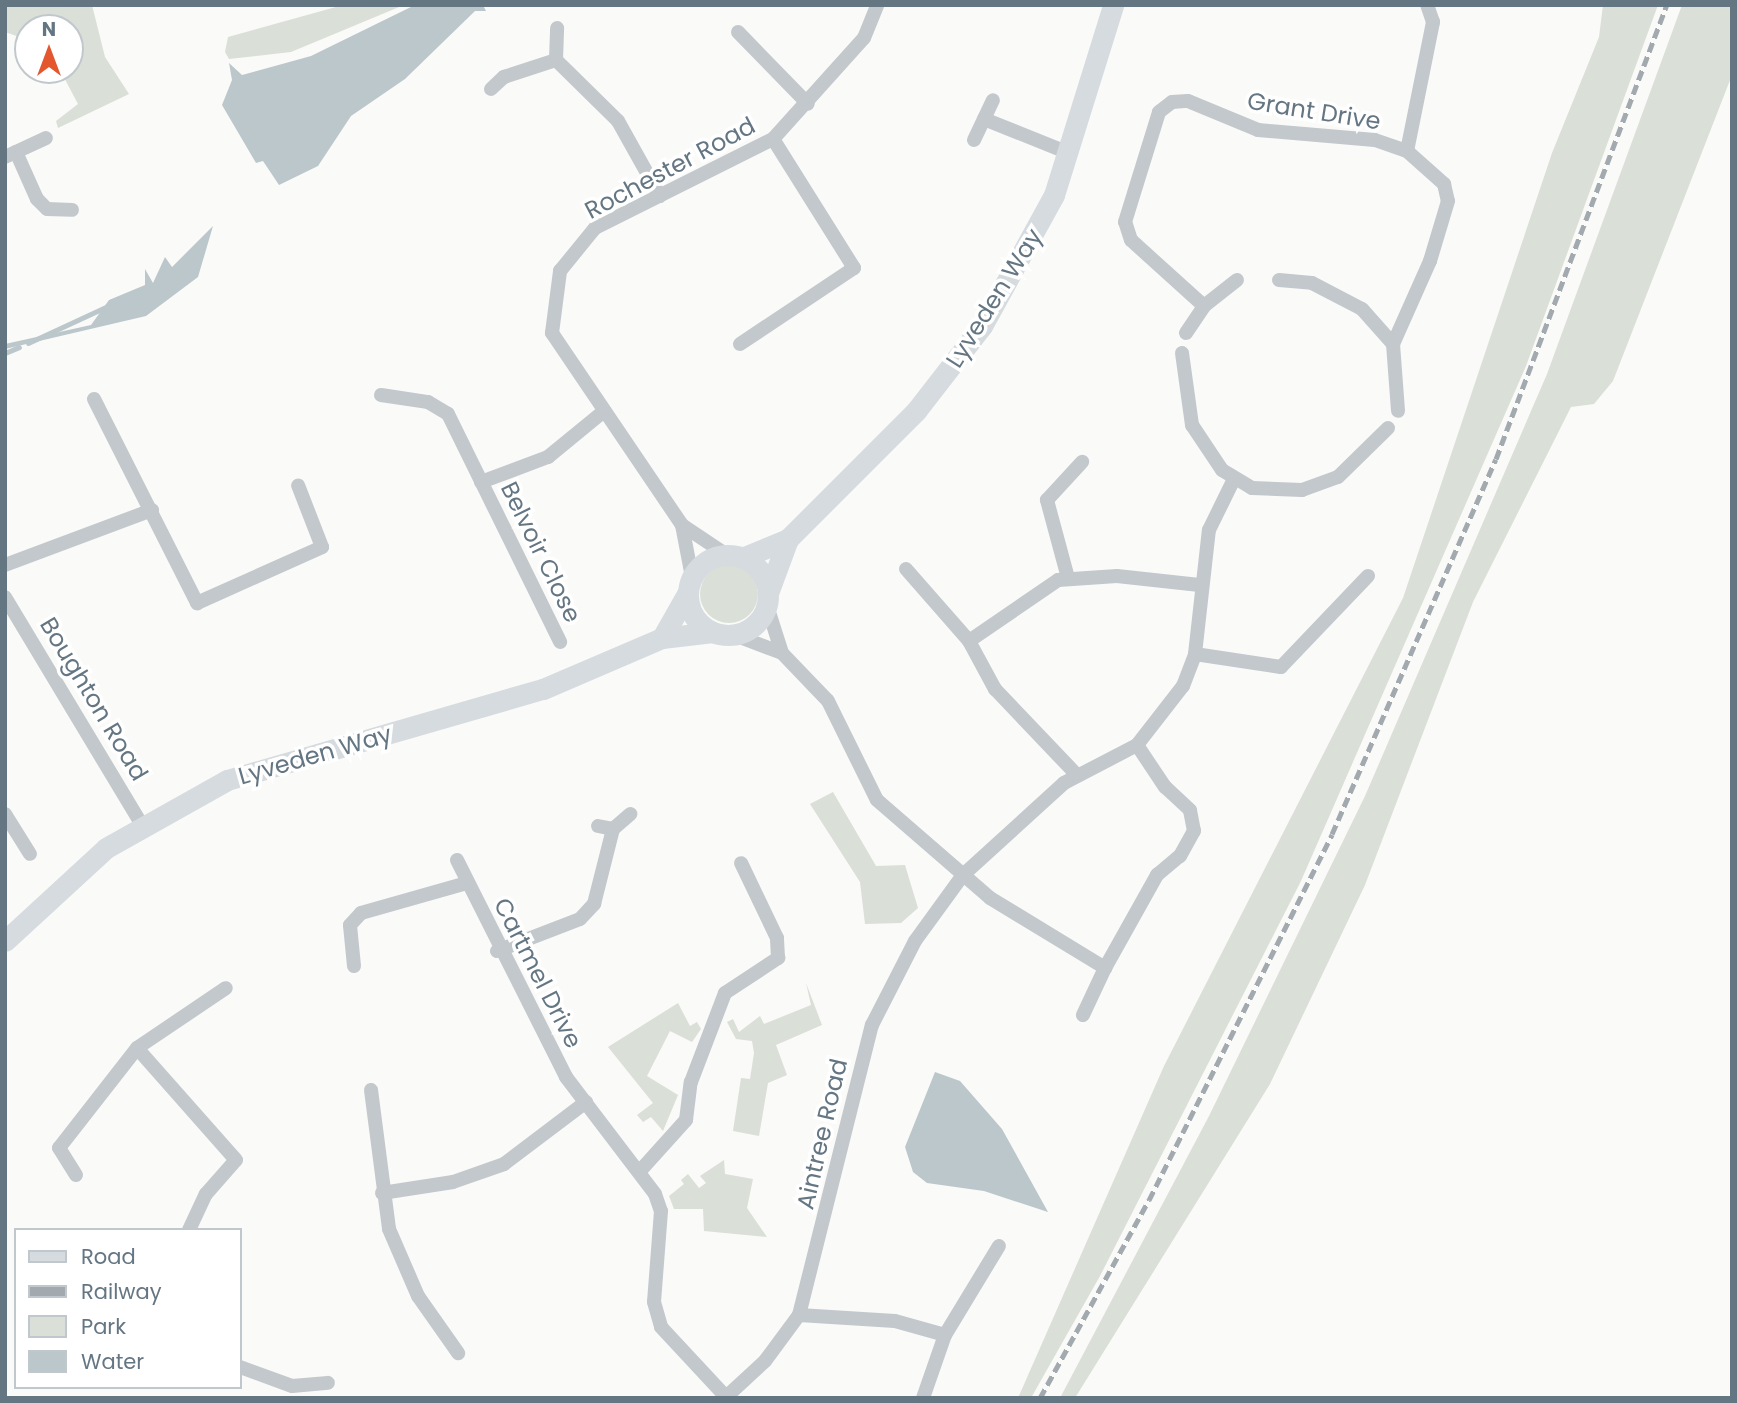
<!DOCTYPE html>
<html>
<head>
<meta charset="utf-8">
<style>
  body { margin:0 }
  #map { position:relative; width:1737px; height:1403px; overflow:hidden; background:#fafaf8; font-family:Poppins,sans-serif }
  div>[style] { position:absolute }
  .green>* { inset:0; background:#dadfd7 }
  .round { border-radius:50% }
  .water>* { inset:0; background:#bbc7cb }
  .stream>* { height:5px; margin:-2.5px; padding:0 2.5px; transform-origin:2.5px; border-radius:2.5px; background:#bbc7cb }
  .street>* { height:14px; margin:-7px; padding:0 7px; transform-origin:7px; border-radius:7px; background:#c3c8cc }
  .secondary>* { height:21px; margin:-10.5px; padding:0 10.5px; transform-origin:10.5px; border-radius:10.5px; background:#d6dbdf }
  .secondary>.ring { margin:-10.5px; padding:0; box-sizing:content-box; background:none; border:21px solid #d6dbdf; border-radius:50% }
  .rail>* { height:5px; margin-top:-2.5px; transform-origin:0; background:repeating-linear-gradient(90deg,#a2aab0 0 10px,transparent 0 15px) }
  span { translate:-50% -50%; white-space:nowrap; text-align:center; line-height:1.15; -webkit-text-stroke:7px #fff; paint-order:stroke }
  .street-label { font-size:24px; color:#657683 }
  .frame { position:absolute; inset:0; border:7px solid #657683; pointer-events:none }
  .legend { position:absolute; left:14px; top:1228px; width:228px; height:161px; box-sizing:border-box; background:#fff; border:2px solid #c1c8cd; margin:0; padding:9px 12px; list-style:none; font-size:21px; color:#657683 }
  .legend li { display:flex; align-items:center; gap:14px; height:35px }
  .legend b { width:35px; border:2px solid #c1c8cd }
  .north { position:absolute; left:14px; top:14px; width:70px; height:70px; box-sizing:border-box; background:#fff; border:2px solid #c1c8cd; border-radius:50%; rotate:0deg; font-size:19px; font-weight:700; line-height:28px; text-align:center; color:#657683 }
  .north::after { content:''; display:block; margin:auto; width:24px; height:32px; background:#e4572e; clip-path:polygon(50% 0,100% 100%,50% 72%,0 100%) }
</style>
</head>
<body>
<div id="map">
  <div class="green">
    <div style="clip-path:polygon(5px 5px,92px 5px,105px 57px,129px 94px,58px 128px,56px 121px,78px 104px,60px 70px,70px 70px,70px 28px,28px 28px,28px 40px,5px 32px)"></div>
    <div style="clip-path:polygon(343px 5px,404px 5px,291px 52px,229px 59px,225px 52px,228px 37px)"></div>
    <div style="clip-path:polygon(1603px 5px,1658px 5px,1526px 366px,1301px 881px,1100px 1276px,1031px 1398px,1018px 1398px,1164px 1066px,1403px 598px,1552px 153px,1599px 37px)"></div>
    <div style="clip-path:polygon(1682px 5px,1732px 5px,1732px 75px,1613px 381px,1594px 404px,1571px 407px,1473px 602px,1365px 885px,1270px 1084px,1075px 1398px,1060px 1398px,1209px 1116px,1365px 796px,1547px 374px)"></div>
    <div class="round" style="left:700px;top:565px;width:58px;height:58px"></div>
    <div style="clip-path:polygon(833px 792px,876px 866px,905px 865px,918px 908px,901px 923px,865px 924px,860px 882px,810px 804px)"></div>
    <div style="clip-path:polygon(806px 983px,822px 1025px,776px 1045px,787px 1075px,768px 1083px,759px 1136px,733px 1131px,741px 1078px,750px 1079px,754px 1053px,752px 1041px,736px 1039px,727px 1022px,733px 1019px,739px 1032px,760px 1016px,764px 1024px,811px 1005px)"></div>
    <div style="clip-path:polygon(678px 1003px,690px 1026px,697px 1022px,701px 1029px,692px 1042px,670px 1031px,647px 1076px,678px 1095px,663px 1131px,651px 1117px,643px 1122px,637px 1115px,653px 1103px,608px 1047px)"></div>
    <div style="clip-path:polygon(724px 1160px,725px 1174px,753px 1179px,747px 1208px,767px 1237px,704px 1231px,703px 1209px,674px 1209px,669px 1196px,684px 1184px,681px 1180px,688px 1174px,699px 1188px,706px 1183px,700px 1176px)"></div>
  </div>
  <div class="water">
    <div style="clip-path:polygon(415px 5px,483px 5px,486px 11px,475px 11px,405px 79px,351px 116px,318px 166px,279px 185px,263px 161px,256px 163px,222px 105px,232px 80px,229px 63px,242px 75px,311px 56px)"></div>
    <div style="clip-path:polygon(213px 226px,198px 277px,146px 316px,5px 349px,5px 344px,91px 325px,109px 300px,145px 285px,145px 269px,153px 283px,165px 257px,172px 267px)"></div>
    <div style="clip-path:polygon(935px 1072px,960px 1081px,1002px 1129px,1048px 1212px,984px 1191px,927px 1183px,913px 1172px,905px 1147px)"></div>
  </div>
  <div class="stream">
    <div style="left:28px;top:343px;width:88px;rotate:-24.8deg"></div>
    <div style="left:5px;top:353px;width:15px;rotate:-23deg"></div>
  </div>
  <div class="street">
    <div style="left:738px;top:32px;width:100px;rotate:45.8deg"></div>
    <div style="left:556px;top:60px;width:32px;rotate:-88deg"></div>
    <div style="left:491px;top:89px;width:18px;rotate:-43deg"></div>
    <div style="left:504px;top:77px;width:55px;rotate:-18.1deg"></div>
    <div style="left:556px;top:60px;width:87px;rotate:44.5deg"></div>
    <div style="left:618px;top:121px;width:86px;rotate:60.8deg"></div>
    <div style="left:984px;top:119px;width:92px;rotate:21.8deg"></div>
    <div style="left:974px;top:140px;width:44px;rotate:-64.6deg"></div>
    <div style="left:1407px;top:151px;width:132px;rotate:-78.6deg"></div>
    <div style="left:1433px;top:22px;width:18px;rotate:-109deg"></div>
    <div style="left:16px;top:152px;width:51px;rotate:65.9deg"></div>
    <div style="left:37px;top:199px;width:14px;rotate:45deg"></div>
    <div style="left:47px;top:209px;width:25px;rotate:2deg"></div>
    <div style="left:5px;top:157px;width:45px;rotate:-24.9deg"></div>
    <div style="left:1279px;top:280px;width:33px;rotate:5deg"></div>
    <div style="left:1312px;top:283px;width:56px;rotate:27.5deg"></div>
    <div style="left:1362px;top:309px;width:47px;rotate:48.5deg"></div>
    <div style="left:1393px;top:344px;width:67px;rotate:85.7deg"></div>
    <div style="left:1204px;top:306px;width:98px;rotate:-137.9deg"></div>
    <div style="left:1131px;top:240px;width:19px;rotate:-108deg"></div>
    <div style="left:1125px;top:222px;width:115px;rotate:-72.8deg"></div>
    <div style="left:1159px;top:112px;width:16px;rotate:-38deg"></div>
    <div style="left:1172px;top:102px;width:16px;rotate:-4deg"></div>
    <div style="left:1188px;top:101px;width:76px;rotate:22.5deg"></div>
    <div style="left:1258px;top:130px;width:117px;rotate:4.9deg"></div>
    <div style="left:1375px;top:140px;width:34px;rotate:19deg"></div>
    <div style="left:1407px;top:151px;width:50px;rotate:41.7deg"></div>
    <div style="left:1444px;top:184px;width:17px;rotate:77deg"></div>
    <div style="left:1448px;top:201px;width:63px;rotate:106.7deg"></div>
    <div style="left:1430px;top:261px;width:91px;rotate:114deg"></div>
    <div style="left:1186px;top:333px;width:32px;rotate:-56deg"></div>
    <div style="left:1204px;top:306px;width:42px;rotate:-38.2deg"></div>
    <div style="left:740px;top:344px;width:137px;rotate:-33.7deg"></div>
    <div style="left:854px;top:268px;width:152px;rotate:-122.1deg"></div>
    <div style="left:1182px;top:353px;width:73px;rotate:82.1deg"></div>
    <div style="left:1192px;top:425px;width:54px;rotate:56.3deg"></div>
    <div style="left:1222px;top:470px;width:35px;rotate:31deg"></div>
    <div style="left:1252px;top:488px;width:50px;rotate:2.3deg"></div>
    <div style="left:1302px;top:490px;width:38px;rotate:-20deg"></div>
    <div style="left:1338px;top:477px;width:70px;rotate:-44.4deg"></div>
    <div style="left:381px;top:395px;width:48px;rotate:8.5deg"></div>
    <div style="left:428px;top:402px;width:23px;rotate:31deg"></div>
    <div style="left:448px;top:414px;width:254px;rotate:63.8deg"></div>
    <div style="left:94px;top:399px;width:229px;rotate:63.2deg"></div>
    <div style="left:197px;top:603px;width:137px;rotate:-24.1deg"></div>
    <div style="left:322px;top:547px;width:66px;rotate:-111.2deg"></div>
    <div style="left:481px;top:482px;width:72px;rotate:-20.5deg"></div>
    <div style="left:548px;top:457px;width:72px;rotate:-39.4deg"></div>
    <div style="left:682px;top:525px;width:54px;rotate:33.7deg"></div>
    <div style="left:5px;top:565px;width:157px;rotate:-20.5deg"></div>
    <div style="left:906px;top:569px;width:96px;rotate:48.8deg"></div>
    <div style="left:969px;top:641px;width:55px;rotate:61.6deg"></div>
    <div style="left:995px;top:689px;width:117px;rotate:46.4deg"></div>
    <div style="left:692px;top:577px;width:53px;rotate:-100.9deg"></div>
    <div style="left:682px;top:525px;width:232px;rotate:-124.1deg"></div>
    <div style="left:552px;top:333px;width:63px;rotate:-82.6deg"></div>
    <div style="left:560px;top:271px;width:55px;rotate:-50.9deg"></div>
    <div style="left:595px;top:228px;width:199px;rotate:-26.6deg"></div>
    <div style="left:773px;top:139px;width:136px;rotate:-48deg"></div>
    <div style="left:864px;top:38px;width:35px;rotate:-68deg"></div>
    <div style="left:1068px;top:578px;width:81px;rotate:-105.1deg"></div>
    <div style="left:1047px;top:500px;width:52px;rotate:-47.4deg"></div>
    <div style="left:5px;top:597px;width:266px;rotate:59deg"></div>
    <div style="left:767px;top:606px;width:49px;rotate:72.3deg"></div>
    <div style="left:732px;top:634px;width:53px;rotate:20.8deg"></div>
    <div style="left:782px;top:653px;width:66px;rotate:46.2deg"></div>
    <div style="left:828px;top:701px;width:110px;rotate:63.7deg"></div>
    <div style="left:877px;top:800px;width:150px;rotate:40.9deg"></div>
    <div style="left:990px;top:898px;width:135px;rotate:31.3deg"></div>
    <div style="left:1105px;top:968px;width:52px;rotate:115.1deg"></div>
    <div style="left:969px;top:641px;width:108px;rotate:-34.4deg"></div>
    <div style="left:1058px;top:580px;width:59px;rotate:-3.9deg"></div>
    <div style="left:1117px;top:576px;width:83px;rotate:6.2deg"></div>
    <div style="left:1195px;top:654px;width:87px;rotate:8.6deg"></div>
    <div style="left:1281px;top:667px;width:126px;rotate:-46.3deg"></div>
    <div style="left:5px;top:814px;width:47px;rotate:58deg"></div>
    <div style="left:598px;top:826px;width:15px;rotate:11deg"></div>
    <div style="left:613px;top:829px;width:23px;rotate:-41deg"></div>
    <div style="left:457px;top:860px;width:243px;rotate:63.3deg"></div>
    <div style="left:566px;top:1077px;width:147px;rotate:52.7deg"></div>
    <div style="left:655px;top:1194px;width:18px;rotate:71deg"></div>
    <div style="left:661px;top:1211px;width:91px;rotate:94.4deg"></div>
    <div style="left:654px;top:1302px;width:26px;rotate:74deg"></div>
    <div style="left:661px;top:1327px;width:96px;rotate:47.1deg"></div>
    <div style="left:497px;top:951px;width:89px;rotate:-21.1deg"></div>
    <div style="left:580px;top:919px;width:21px;rotate:-47deg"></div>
    <div style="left:594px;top:904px;width:77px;rotate:-75.8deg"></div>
    <div style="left:354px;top:966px;width:41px;rotate:-95.6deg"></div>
    <div style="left:350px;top:925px;width:16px;rotate:-47deg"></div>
    <div style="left:361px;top:913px;width:110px;rotate:-15.8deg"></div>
    <div style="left:1105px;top:968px;width:107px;rotate:-60.8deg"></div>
    <div style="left:1157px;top:875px;width:30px;rotate:-40deg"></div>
    <div style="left:1180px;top:856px;width:29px;rotate:-61deg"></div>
    <div style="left:1194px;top:831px;width:21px;rotate:-101deg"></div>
    <div style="left:1190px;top:810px;width:34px;rotate:-137deg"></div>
    <div style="left:1165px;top:787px;width:50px;rotate:-123.7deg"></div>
    <div style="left:371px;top:1090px;width:140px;rotate:82.6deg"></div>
    <div style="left:389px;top:1229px;width:73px;rotate:66.6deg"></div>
    <div style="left:418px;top:1296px;width:70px;rotate:54.9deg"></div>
    <div style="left:640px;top:1171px;width:69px;rotate:-48deg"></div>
    <div style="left:686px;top:1120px;width:38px;rotate:-83deg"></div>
    <div style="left:691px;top:1082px;width:95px;rotate:-69.1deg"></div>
    <div style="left:725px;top:993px;width:64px;rotate:-33.4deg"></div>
    <div style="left:778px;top:958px;width:20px;rotate:-93deg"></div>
    <div style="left:777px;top:938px;width:83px;rotate:-115.6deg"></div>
    <div style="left:76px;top:1175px;width:32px;rotate:-122deg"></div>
    <div style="left:59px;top:1148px;width:127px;rotate:-52deg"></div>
    <div style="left:382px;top:1193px;width:72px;rotate:-8.8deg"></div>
    <div style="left:453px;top:1182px;width:54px;rotate:-19.4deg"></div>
    <div style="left:504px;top:1164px;width:103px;rotate:-37.1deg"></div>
    <div style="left:189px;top:1230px;width:40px;rotate:-65deg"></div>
    <div style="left:206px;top:1194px;width:45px;rotate:-48.6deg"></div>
    <div style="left:236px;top:1160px;width:149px;rotate:-131.5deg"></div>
    <div style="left:137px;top:1048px;width:107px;rotate:-34deg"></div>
    <div style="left:799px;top:1315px;width:96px;rotate:3.6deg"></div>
    <div style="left:895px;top:1321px;width:52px;rotate:15.6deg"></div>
    <div style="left:240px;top:1367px;width:55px;rotate:20.1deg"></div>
    <div style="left:292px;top:1386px;width:36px;rotate:-5deg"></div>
    <div style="left:725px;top:1398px;width:54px;rotate:-42.8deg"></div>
    <div style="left:765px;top:1361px;width:57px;rotate:-53.5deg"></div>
    <div style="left:799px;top:1315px;width:299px;rotate:-75.9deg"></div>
    <div style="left:872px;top:1025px;width:94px;rotate:-62.9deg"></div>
    <div style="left:915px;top:941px;width:82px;rotate:-54deg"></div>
    <div style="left:963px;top:875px;width:137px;rotate:-42.3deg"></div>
    <div style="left:1064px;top:783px;width:82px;rotate:-27.5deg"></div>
    <div style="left:1137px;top:745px;width:75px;rotate:-52.1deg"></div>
    <div style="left:1183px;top:686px;width:34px;rotate:-69deg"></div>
    <div style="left:1195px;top:654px;width:125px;rotate:-83.6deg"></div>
    <div style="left:1209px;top:530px;width:55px;rotate:-63.9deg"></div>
    <div style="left:923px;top:1398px;width:67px;rotate:-70.8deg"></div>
    <div style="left:945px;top:1335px;width:104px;rotate:-58.8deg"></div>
  </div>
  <div class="secondary">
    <div class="ring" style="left:688px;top:555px;width:59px;height:59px"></div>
    <div style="left:742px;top:558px;width:50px;rotate:-22.4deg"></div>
    <div style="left:788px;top:539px;width:181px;rotate:-45deg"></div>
    <div style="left:916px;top:411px;width:108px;rotate:-52.2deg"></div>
    <div style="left:982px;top:326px;width:149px;rotate:-61.2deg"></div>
    <div style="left:1054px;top:195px;width:199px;rotate:-72.7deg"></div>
    <div style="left:768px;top:593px;width:58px;rotate:-69.7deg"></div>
    <div style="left:662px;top:638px;width:53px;rotate:-60.5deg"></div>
    <div style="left:5px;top:941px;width:137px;rotate:-42.6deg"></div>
    <div style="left:106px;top:848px;width:139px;rotate:-29.3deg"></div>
    <div style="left:227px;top:780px;width:329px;rotate:-16.1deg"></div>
    <div style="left:543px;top:689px;width:129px;rotate:-23.2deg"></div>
    <div style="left:662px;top:638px;width:51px;rotate:-6.7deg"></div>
  </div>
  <div class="rail">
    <div style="left:1040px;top:1398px;width:226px;rotate:-61.2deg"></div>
    <div style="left:1149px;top:1200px;width:409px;rotate:-63.4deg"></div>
    <div style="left:1332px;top:834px;width:409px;rotate:-66.4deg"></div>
    <div style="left:1496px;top:459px;width:485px;rotate:-69.4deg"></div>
  </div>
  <div class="street-label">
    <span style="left:1314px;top:111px;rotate:9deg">Grant Drive</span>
    <span style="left:670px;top:168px;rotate:-28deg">Rochester Road</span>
    <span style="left:994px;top:298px;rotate:-58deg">Lyveden Way</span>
    <span style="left:541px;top:552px;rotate:64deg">Belvoir Close</span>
    <span style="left:94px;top:699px;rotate:59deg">Boughton Road</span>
    <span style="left:315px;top:755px;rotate:-16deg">Lyveden Way</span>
    <span style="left:538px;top:973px;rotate:63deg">Cartmel Drive</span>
    <span style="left:822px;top:1134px;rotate:-77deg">Aintree Road</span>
  </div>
  <div class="frame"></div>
  <ul class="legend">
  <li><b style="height:9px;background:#d6dbdf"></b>Road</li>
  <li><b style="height:9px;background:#a2aab0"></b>Railway</li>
  <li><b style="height:19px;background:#dadfd7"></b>Park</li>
  <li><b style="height:19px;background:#bbc7cb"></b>Water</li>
  </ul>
  <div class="north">N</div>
</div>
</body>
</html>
